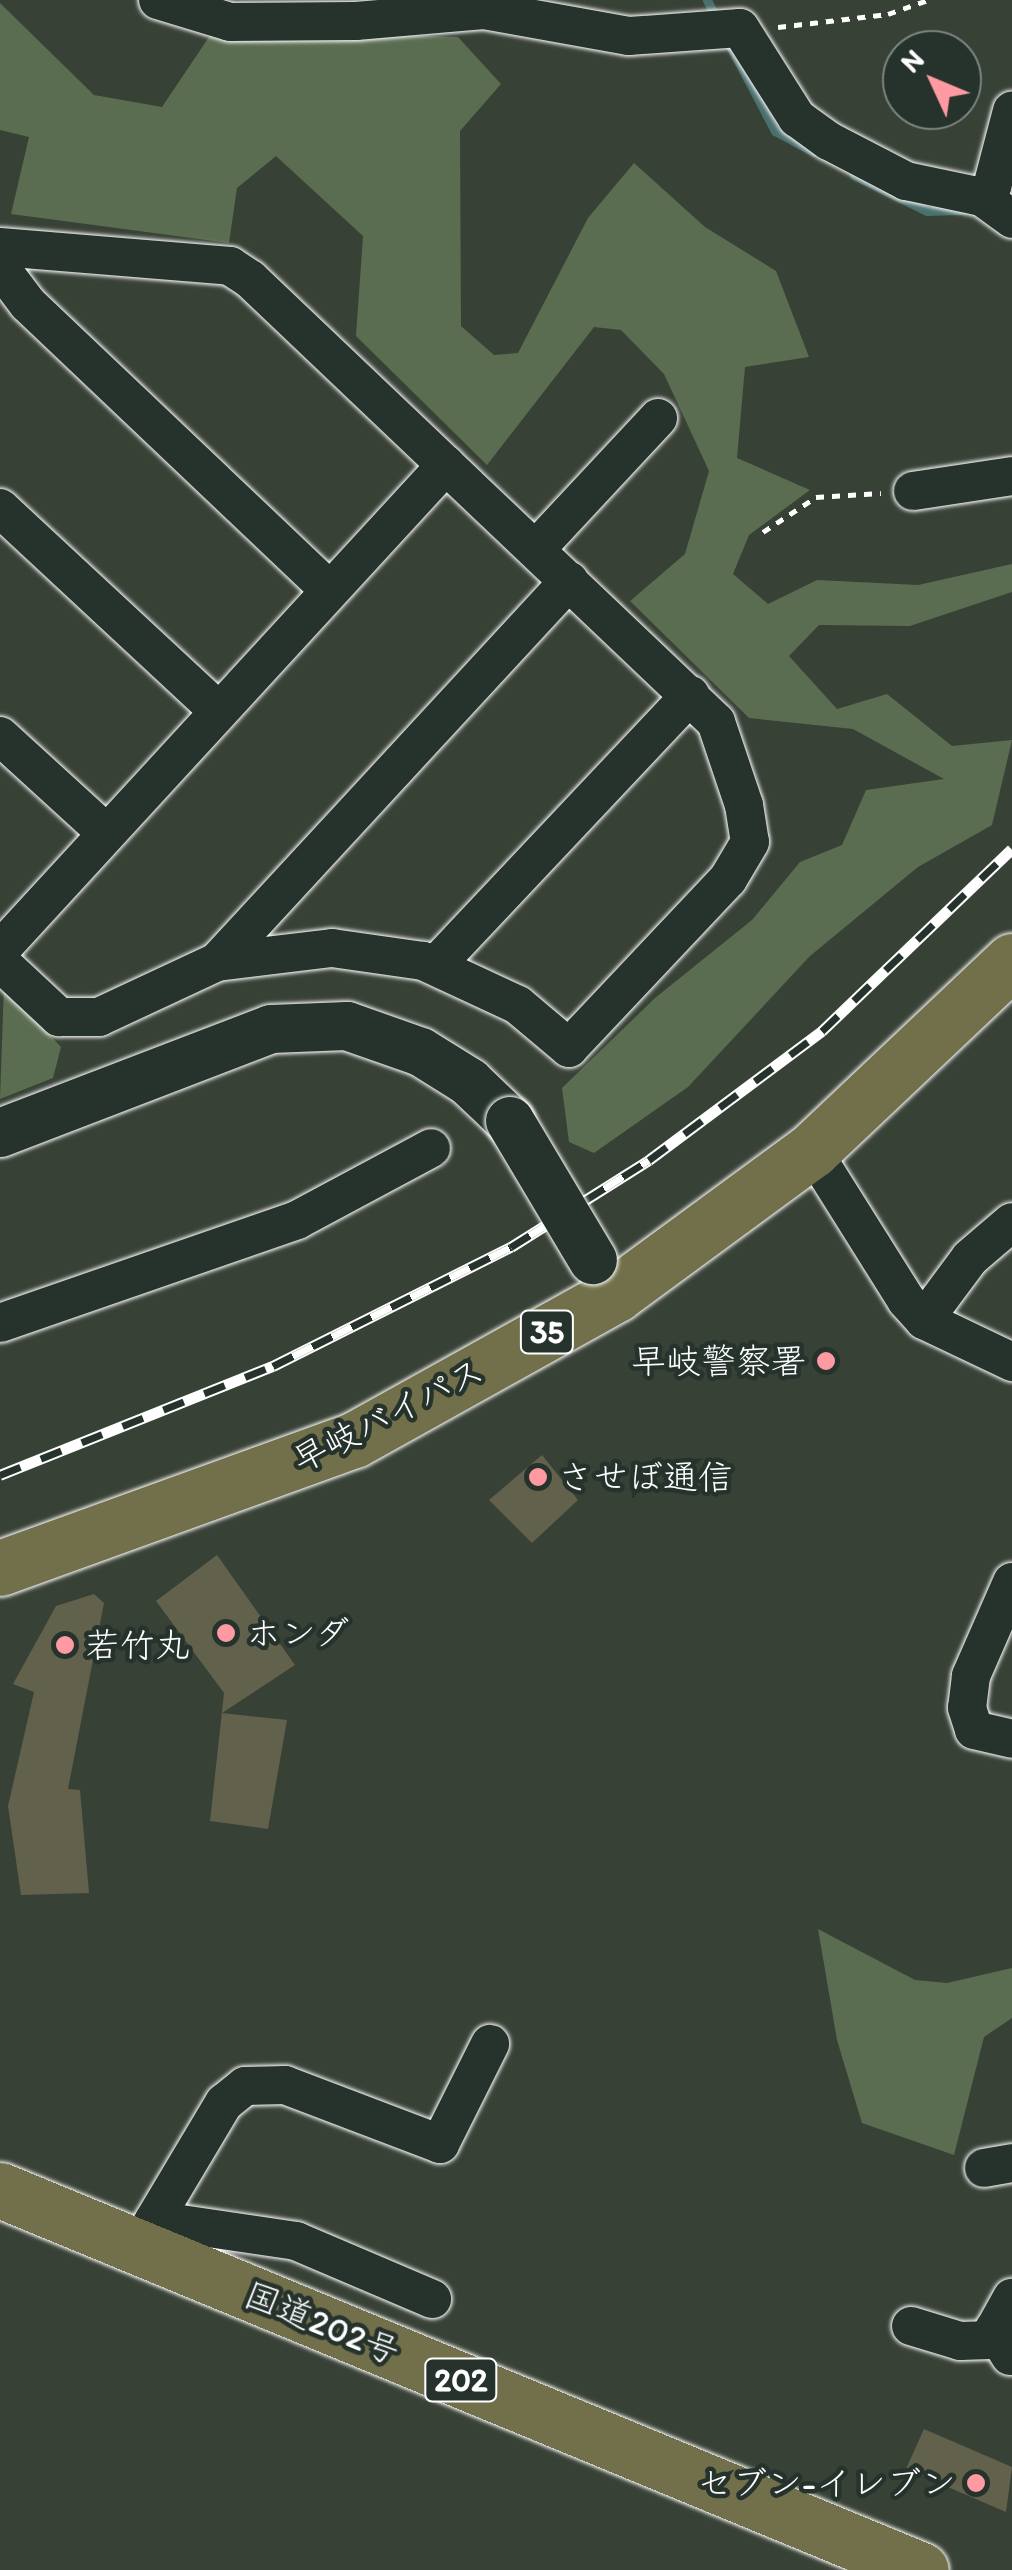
<!DOCTYPE html>
<html>
<head>
<meta charset="utf-8">
<style>
  body { margin:0 }
  #map { position:relative; width:1012px; height:2570px; overflow:hidden; background:#384136; font-family:Itim,"Klee One",sans-serif }
  div>[style] { position:absolute }
  .green>* { inset:0; background:#5a6d50 }
  .stream>* { height:9px; margin:-4.5px; padding:0 4.5px; transform-origin:4.5px; border-radius:4.5px; background:#4a6f6d }
  .building>* { inset:0; background:#62614c }
  .path>* { height:5px; margin-top:-2.5px; transform-origin:0; background:repeating-linear-gradient(90deg,#fff 0 8px,transparent 0 16px) }
  .roads { filter:drop-shadow(0 0 2px #fff) drop-shadow(0 0 2px #fff) }
  .minor>* { height:38px; margin:-19px; padding:0 19px; transform-origin:19px; border-radius:19px; background:#26332d }
  .tertiary>* { height:48px; margin:-24px; padding:0 24px; transform-origin:24px; border-radius:24px; background:#26332d }
  .trunk>* { height:55px; margin:-27.5px; padding:0 27.5px; transform-origin:27.5px; border-radius:27.5px; background:#71704a }
  .rail>* { height:11px; margin-top:-5.5px; transform-origin:0; background:repeating-linear-gradient(90deg,#26332d 0 22px,#fff 0 44px); box-sizing:border-box; border-block:2px solid #fff }
  .bridges { filter:drop-shadow(0 0 2px #fff) drop-shadow(0 0 2px #fff) }
  .tertiary-bridge>* { height:48px; margin:-24px; padding:0 24px; transform-origin:24px; border-radius:24px; background:#26332d }
  .dots>* { width:28px; height:28px; translate:-50% -50%; box-sizing:border-box; border:5px solid #26332d; border-radius:50% }
  span { translate:-50% -50%; white-space:nowrap; text-align:center; line-height:1.15; -webkit-text-stroke:9px #26332d; paint-order:stroke }
  .shield-label span { padding:2px 8px; background:#26332d; border:2px solid; border-radius:8px; -webkit-text-stroke-width:0 }
  .shield-label { font-size:32px; color:#fff; font-weight:700 }
  .poi-label { font-size:35px; color:#fff }
  .right { translate:-100% -50%; text-align:right }
  .left { translate:0 -50%; text-align:left }
  .street-label { font-size:35px; color:#fff }
  .north { position:absolute; left:882px; top:30px; width:100px; height:100px; box-sizing:border-box; background:#26332d; border:2px solid #7d8581; border-radius:50%; rotate:314deg; font-size:28px; font-weight:700; line-height:40px; text-align:center; color:#fff }
  .north::after { content:''; display:block; margin:auto; width:35px; height:45px; background:#ff9aa2; clip-path:polygon(50% 0,100% 100%,50% 72%,0 100%) }
</style>
</head>
<body>
<div id="map">
  <div class="green">
    <div style="clip-path:polygon(0 3px,94px 95px,162px 107px,213px 31px,458px 37px,501px 84px,460px 131px,461px 326px,494px 355px,518px 353px,588px 218px,634px 163px,705px 227px,776px 271px,809px 357px,745px 367px,737px 458px,810px 490px,749px 535px,733px 574px,768px 604px,817px 580px,918px 585px,1012px 564px,1012px 592px,910px 626px,819px 625px,789px 656px,837px 709px,887px 694px,952px 746px,1012px 740px,992px 825px,918px 867px,810px 956px,688px 1087px,594px 1153px,569px 1142px,562px 1088px,655px 998px,752px 920px,800px 862px,842px 845px,866px 790px,944px 779px,853px 729px,749px 718px,630px 601px,685px 554px,709px 471px,664px 374px,621px 330px,594px 327px,487px 465px,356px 336px,363px 236px,276px 156px,237px 188px,229px 243px,11px 214px,29px 137px,0 130px)"></div>
    <div style="clip-path:polygon(4px 986px,61px 1047px,53px 1078px,0 1099px)"></div>
    <div style="clip-path:polygon(818px 1929px,915px 1980px,947px 1983px,1012px 1968px,1012px 2018px,984px 2037px,954px 2155px,862px 2123px,837px 2040px)"></div>
  </div>
  <div class="stream">
    <div style="left:707px;top:0;width:22px;rotate:63deg"></div>
    <div style="left:726px;top:38px;width:105px;rotate:62.2deg"></div>
    <div style="left:775px;top:131px;width:44px;rotate:28.3deg"></div>
    <div style="left:854px;top:175px;width:81px;rotate:26.3deg"></div>
    <div style="left:927px;top:211px;width:38px;rotate:-2deg"></div>
  </div>
  <div class="building">
    <div style="clip-path:polygon(542px 1455px,578px 1500px,532px 1543px,489px 1500px)"></div>
    <div style="clip-path:polygon(217px 1555px,295px 1665px,222px 1713px,287px 1720px,268px 1829px,210px 1821px,224px 1693px,156px 1601px)"></div>
    <div style="clip-path:polygon(94px 1594px,104px 1603px,68px 1789px,80px 1790px,89px 1893px,21px 1895px,8px 1806px,34px 1692px,13px 1684px,56px 1606px)"></div>
    <div style="clip-path:polygon(924px 2429px,1012px 2467px,1006px 2512px,906px 2469px)"></div>
  </div>
  <div class="path">
    <div style="left:778px;top:27px;width:111px;rotate:-6.7deg"></div>
    <div style="left:888px;top:14px;width:42px;rotate:-19.3deg"></div>
    <div style="left:763px;top:532px;width:64px;rotate:-33.4deg"></div>
    <div style="left:816px;top:497px;width:65px;rotate:-3.5deg"></div>
  </div>
  <div class="roads">
    <div class="minor">
      <div style="left:158px;top:0;width:75px;rotate:17deg"></div>
      <div style="left:230px;top:22px;width:126px;rotate:-0.5deg"></div>
      <div style="left:356px;top:21px;width:128px;rotate:-4.9deg"></div>
      <div style="left:484px;top:10px;width:147px;rotate:10.2deg"></div>
      <div style="left:629px;top:36px;width:111px;rotate:-4.1deg"></div>
      <div style="left:740px;top:28px;width:107px;rotate:57.7deg"></div>
      <div style="left:797px;top:118px;width:39px;rotate:36deg"></div>
      <div style="left:829px;top:141px;width:87px;rotate:27.5deg"></div>
      <div style="left:906px;top:181px;width:78px;rotate:11.9deg"></div>
      <div style="left:982px;top:197px;width:37px;rotate:36deg"></div>
      <div style="left:982px;top:197px;width:14px;rotate:-45deg"></div>
      <div style="left:992px;top:187px;width:79px;rotate:-75.3deg"></div>
      <div style="left:0;top:247px;width:231px;rotate:4.7deg"></div>
      <div style="left:230px;top:266px;width:24px;rotate:33deg"></div>
      <div style="left:250px;top:279px;width:643px;rotate:43.55deg"></div>
      <div style="left:716px;top:722px;width:88px;rotate:71.4deg"></div>
      <div style="left:744px;top:805px;width:37px;rotate:81deg"></div>
      <div style="left:750px;top:842px;width:43px;rotate:120.7deg"></div>
      <div style="left:728px;top:879px;width:232px;rotate:133.3deg"></div>
      <div style="left:569px;top:1048px;width:67px;rotate:-139.9deg"></div>
      <div style="left:518px;top:1005px;width:105px;rotate:-155.1deg"></div>
      <div style="left:423px;top:961px;width:92px;rotate:-171.9deg"></div>
      <div style="left:332px;top:948px;width:116px;rotate:173.1deg"></div>
      <div style="left:0;top:267px;width:46px;rotate:52.9deg"></div>
      <div style="left:28px;top:304px;width:414px;rotate:43.5deg"></div>
      <div style="left:913px;top:491px;width:100px;rotate:-8.6deg"></div>
      <div style="left:0;top:508px;width:296px;rotate:42.9deg"></div>
      <div style="left:536px;top:549px;width:179px;rotate:-47deg"></div>
      <div style="left:0;top:736px;width:142px;rotate:42.4deg"></div>
      <div style="left:0;top:950px;width:659px;rotate:-47.4deg"></div>
      <div style="left:0;top:962px;width:81px;rotate:43deg"></div>
      <div style="left:59px;top:1017px;width:40px"></div>
      <div style="left:99px;top:1017px;width:130px;rotate:-25deg"></div>
      <div style="left:217px;top:962px;width:519px;rotate:-47.27deg"></div>
      <div style="left:436px;top:965px;width:371px;rotate:-46.7deg"></div>
      <div style="left:812px;top:1150px;width:177px;rotate:57.9deg"></div>
      <div style="left:906px;top:1300px;width:27px;rotate:48deg"></div>
      <div style="left:924px;top:1320px;width:98px;rotate:25.5deg"></div>
      <div style="left:924px;top:1320px;width:77px;rotate:-53.4deg"></div>
      <div style="left:970px;top:1258px;width:55px;rotate:-40.6deg"></div>
      <div style="left:0;top:1323px;width:314px;rotate:-19.1deg"></div>
      <div style="left:297px;top:1220px;width:152px;rotate:-28.2deg"></div>
      <div style="left:1012px;top:1582px;width:103px;rotate:113.6deg"></div>
      <div style="left:971px;top:1676px;width:32px;rotate:97deg"></div>
      <div style="left:967px;top:1708px;width:23px;rotate:72deg"></div>
      <div style="left:974px;top:1730px;width:39px;rotate:13deg"></div>
      <div style="left:984px;top:2168px;width:28px;rotate:-10deg"></div>
      <div style="left:154px;top:2220px;width:144px;rotate:8.4deg"></div>
      <div style="left:296px;top:2241px;width:148px;rotate:23.1deg"></div>
      <div style="left:138px;top:2247px;width:168px;rotate:-59.2deg"></div>
      <div style="left:224px;top:2103px;width:27px;rotate:-39deg"></div>
      <div style="left:245px;top:2086px;width:40px;rotate:-1.4deg"></div>
      <div style="left:285px;top:2085px;width:166px;rotate:20.8deg"></div>
      <div style="left:440px;top:2144px;width:112px;rotate:-63.4deg"></div>
      <div style="left:911px;top:2326px;width:51px;rotate:17deg"></div>
      <div style="left:960px;top:2341px;width:38px;rotate:-2deg"></div>
      <div style="left:1010px;top:2356px;width:31px;rotate:-122deg"></div>
      <div style="left:994px;top:2330px;width:37px;rotate:-61deg"></div>
    </div>
    <div class="tertiary">
      <div style="left:0;top:1133px;width:290px;rotate:-21deg"></div>
      <div style="left:271px;top:1029px;width:76px;rotate:-2.3deg"></div>
      <div style="left:347px;top:1026px;width:78px;rotate:19.4deg"></div>
      <div style="left:421px;top:1052px;width:57px;rotate:32deg"></div>
      <div style="left:469px;top:1082px;width:57px;rotate:43.6deg"></div>
    </div>
    <div class="trunk">
      <div style="left:0;top:1568px;width:376px;rotate:-19.9deg"></div>
      <div style="left:354px;top:1440px;width:300px;rotate:-29.1deg"></div>
      <div style="left:616px;top:1294px;width:243px;rotate:-36.3deg"></div>
      <div style="left:812px;top:1150px;width:275px;rotate:-43.4deg"></div>
      <div style="left:0;top:2190px;width:996px;rotate:22.42deg"></div>
    </div>
  </div>
  <div class="rail">
    <div style="left:0;top:1475px;width:294px;rotate:-21.8deg"></div>
    <div style="left:273px;top:1366px;width:266px;rotate:-26.6deg"></div>
    <div style="left:511px;top:1247px;width:163px;rotate:-32.2deg"></div>
    <div style="left:649px;top:1160px;width:216px;rotate:-36.7deg"></div>
    <div style="left:822px;top:1031px;width:263px;rotate:-43.8deg"></div>
  </div>
  <div class="bridges">
    <div class="tertiary-bridge">
      <div style="left:510px;top:1121px;width:162px;rotate:59.2deg"></div>
    </div>
  </div>
  <div class="dots">
    <div style="left:826px;top:1361px;background:#ff9aa2"></div>
    <div style="left:538px;top:1477px;background:#ff9aa2"></div>
    <div style="left:226px;top:1633px;background:#ff9aa2"></div>
    <div style="left:65px;top:1645px;background:#ff9aa2"></div>
    <div style="left:976px;top:2483px;background:#ff9aa2"></div>
  </div>
  <div class="shield-label">
    <span style="left:547px;top:1332px">35</span>
    <span style="left:461px;top:2380px">202</span>
  </div>
  <div class="poi-label">
    <span class="right" style="left:806px;top:1361px">早岐警察署</span>
    <span class="left" style="left:558px;top:1477px">させぼ通信</span>
    <span class="left" style="left:246px;top:1633px">ホンダ</span>
    <span class="left" style="left:85px;top:1645px">若竹丸</span>
    <span class="right" style="left:956px;top:2483px">セブン-イレブン</span>
  </div>
  <div class="street-label">
    <span style="left:388px;top:1415px;rotate:-27deg">早岐バイパス</span>
    <span style="left:322px;top:2323px;rotate:22deg">国道202号</span>
  </div>
  <div class="north">N</div>
</div>
</body>
</html>
